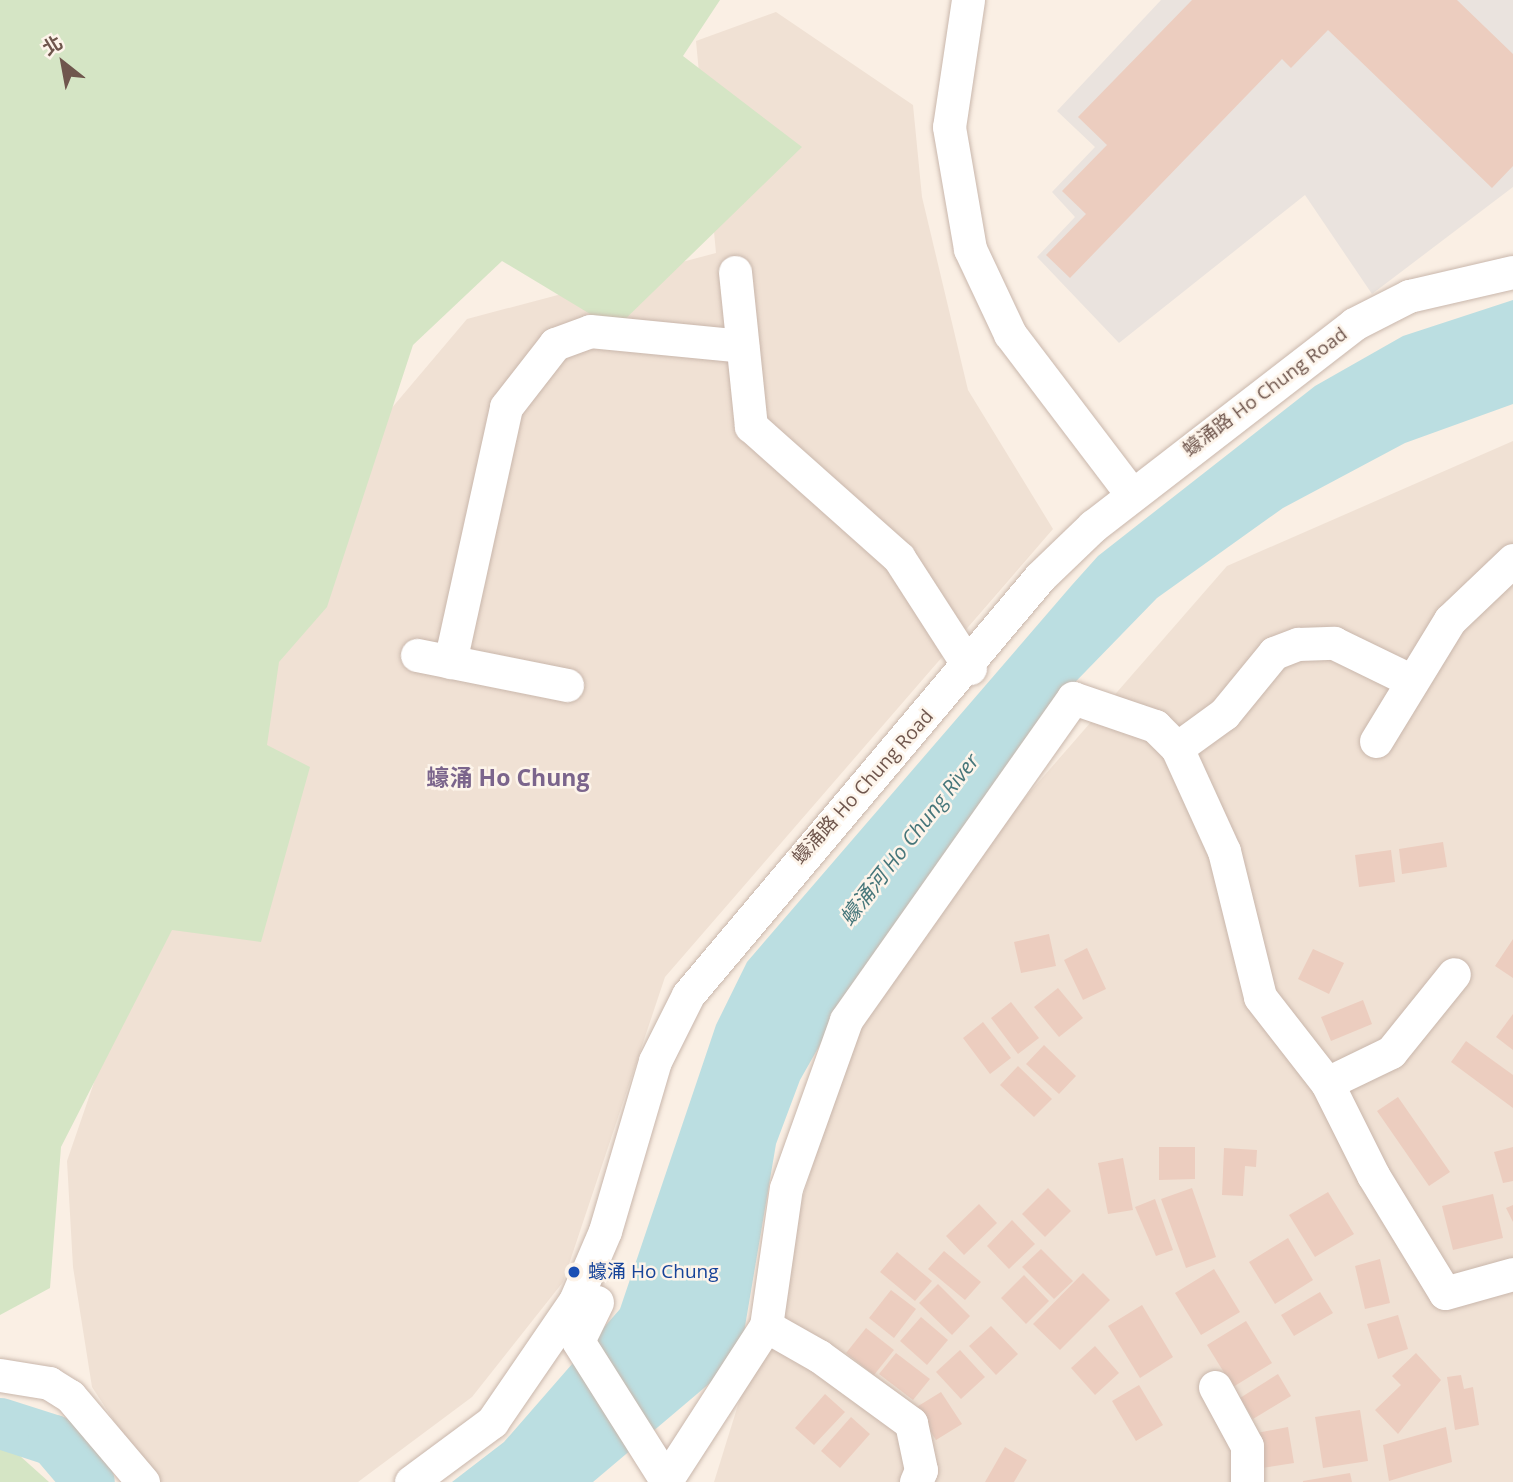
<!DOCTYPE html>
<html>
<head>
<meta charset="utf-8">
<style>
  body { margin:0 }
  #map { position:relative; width:1513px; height:1482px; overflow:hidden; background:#faefe4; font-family:"Open Sans","Noto Sans TC",sans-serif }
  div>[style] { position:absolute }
  .residential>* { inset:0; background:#f0e1d4 }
  .industrial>* { inset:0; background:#eae3de }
  .green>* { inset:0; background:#d5e5c5 }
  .water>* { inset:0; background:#bbdee1 }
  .river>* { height:51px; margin:-25.5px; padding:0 25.5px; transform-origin:25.5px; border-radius:25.5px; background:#bbdee1 }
  .building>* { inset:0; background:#eccdbf }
  .roads { filter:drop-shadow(0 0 2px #c9b7ac) drop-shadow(0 0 2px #c9b7ac) }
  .minor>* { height:33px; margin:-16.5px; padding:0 16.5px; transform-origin:16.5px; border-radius:16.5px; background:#fff }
  .dots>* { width:19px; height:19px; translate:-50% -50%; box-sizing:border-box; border:4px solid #fdf4ea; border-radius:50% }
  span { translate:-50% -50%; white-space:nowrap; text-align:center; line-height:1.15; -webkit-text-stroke:5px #fdf4ea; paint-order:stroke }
  .street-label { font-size:19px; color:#6f564d }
  .transit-label { font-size:19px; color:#164399 }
  .left { translate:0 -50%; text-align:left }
  .water-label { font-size:21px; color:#46767a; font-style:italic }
  .quarter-label { font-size:23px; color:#7b658c; font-weight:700 }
  .north { position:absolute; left:28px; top:28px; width:70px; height:70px; -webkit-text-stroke:5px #fdf4ea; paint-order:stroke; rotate:329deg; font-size:19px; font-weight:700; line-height:28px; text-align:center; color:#6f564d }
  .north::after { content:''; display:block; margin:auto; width:24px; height:32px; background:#6f564d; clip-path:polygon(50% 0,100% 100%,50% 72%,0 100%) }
</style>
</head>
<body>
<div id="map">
  <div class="residential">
    <div style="clip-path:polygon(776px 12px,913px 105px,922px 197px,968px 390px,1053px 529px,665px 977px,563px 1282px,472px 1397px,358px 1482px,154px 1482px,92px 1387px,73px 1267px,67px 1161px,281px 539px,467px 319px,716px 253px,696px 41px)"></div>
    <div style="clip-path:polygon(1513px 441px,1513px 1482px,714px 1482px,873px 972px,1227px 566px)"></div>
  </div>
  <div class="industrial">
    <div style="clip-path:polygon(1161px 0,1513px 0,1513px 187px,1372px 294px,1305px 195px,1119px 343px,1037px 257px,1075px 217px,1052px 192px,1095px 147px,1057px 111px)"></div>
  </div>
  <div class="green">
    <div style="clip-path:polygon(0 0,720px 0,683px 56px,802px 147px,615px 329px,502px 261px,413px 345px,327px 607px,279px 662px,267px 745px,310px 767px,261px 942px,172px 930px,61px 1147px,50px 1288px,0 1315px)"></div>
    <div style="clip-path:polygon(0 1438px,49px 1482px,0 1482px)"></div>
  </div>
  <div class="water">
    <div style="clip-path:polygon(1513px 300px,1513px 404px,1405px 443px,1283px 508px,1157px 598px,1051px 707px,863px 969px,800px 1080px,776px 1144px,742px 1344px,723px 1372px,593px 1482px,452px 1482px,504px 1442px,620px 1309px,716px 1025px,747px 962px,1072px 585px,1098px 556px,1315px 386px,1403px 336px)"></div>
  </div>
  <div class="river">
    <div style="left:0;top:1423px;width:56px;rotate:17.8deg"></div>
    <div style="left:53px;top:1440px;width:55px;rotate:49.4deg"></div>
  </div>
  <div class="building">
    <div style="clip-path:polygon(1192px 0,1457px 0,1513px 54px,1513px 166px,1492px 188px,1328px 30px,1291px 68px,1282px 59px,1070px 278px,1046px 255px,1086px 214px,1062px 191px,1107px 145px,1078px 117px)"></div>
    <div style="clip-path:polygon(1443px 842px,1447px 867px,1402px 874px,1399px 849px)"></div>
    <div style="clip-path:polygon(1391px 850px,1395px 882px,1359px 887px,1355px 855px)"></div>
    <div style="clip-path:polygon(1049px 934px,1056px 966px,1021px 973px,1014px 942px)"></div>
    <div style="clip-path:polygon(1513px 939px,1513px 978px,1495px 966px)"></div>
    <div style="clip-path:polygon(1087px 948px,1106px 989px,1083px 1000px,1064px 960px)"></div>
    <div style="clip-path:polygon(1313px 949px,1344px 963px,1329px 994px,1298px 979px)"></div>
    <div style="clip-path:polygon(1058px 988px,1083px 1018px,1059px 1037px,1034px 1007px)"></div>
    <div style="clip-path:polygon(1363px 1000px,1372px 1024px,1331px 1041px,1321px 1017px)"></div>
    <div style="clip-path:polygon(1011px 1002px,1039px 1038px,1018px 1054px,991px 1018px)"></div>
    <div style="clip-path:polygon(1513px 1014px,1513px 1050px,1496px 1037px)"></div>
    <div style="clip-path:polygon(983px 1022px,1011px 1058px,990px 1074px,963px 1038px)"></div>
    <div style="clip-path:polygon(1466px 1041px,1513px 1075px,1513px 1108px,1451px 1062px)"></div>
    <div style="clip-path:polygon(1044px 1045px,1076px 1076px,1059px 1094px,1026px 1064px)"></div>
    <div style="clip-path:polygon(1018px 1066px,1052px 1099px,1034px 1117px,1000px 1085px)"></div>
    <div style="clip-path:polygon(1398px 1097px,1450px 1172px,1429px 1186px,1377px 1111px)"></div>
    <div style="clip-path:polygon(1159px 1147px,1195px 1147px,1195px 1179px,1159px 1180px)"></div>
    <div style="clip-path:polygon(1513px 1147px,1513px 1181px,1503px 1183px,1494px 1152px)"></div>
    <div style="clip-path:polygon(1224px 1148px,1257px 1150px,1256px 1167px,1245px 1166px,1243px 1196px,1222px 1195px)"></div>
    <div style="clip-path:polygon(1123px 1158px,1133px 1210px,1108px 1214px,1098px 1163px)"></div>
    <div style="clip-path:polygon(1048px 1188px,1071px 1211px,1045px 1237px,1022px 1214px)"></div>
    <div style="clip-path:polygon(1192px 1188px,1216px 1257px,1186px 1268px,1161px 1199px)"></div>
    <div style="clip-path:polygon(1328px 1192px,1354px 1234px,1315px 1257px,1289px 1215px)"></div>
    <div style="clip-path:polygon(1493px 1194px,1503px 1238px,1453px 1250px,1442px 1206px)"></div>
    <div style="clip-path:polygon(1155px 1199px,1173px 1250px,1156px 1256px,1135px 1207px)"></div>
    <div style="clip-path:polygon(979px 1204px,997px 1223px,964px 1255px,946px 1236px)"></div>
    <div style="clip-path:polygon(1513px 1205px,1513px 1222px,1506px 1208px)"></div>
    <div style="clip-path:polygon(1012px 1220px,1035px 1244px,1009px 1269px,987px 1246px)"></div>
    <div style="clip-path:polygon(1288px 1238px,1313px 1280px,1275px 1304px,1249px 1262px)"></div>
    <div style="clip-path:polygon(1041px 1249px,1073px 1281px,1054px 1299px,1022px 1267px)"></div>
    <div style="clip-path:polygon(944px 1251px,981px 1282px,965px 1300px,928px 1269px)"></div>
    <div style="clip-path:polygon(897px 1252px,932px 1281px,915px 1301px,880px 1272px)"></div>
    <div style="clip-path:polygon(1380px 1259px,1390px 1303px,1365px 1309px,1355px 1266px)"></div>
    <div style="clip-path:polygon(1214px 1269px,1240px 1312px,1201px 1335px,1175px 1293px)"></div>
    <div style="clip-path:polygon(1083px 1273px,1110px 1300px,1060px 1350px,1033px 1324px)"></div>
    <div style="clip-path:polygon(1024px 1275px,1049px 1301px,1026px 1324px,1001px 1298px)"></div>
    <div style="clip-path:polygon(938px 1284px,970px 1316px,952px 1335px,919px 1303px)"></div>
    <div style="clip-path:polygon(891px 1290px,916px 1309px,894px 1338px,869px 1318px)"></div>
    <div style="clip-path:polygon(1320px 1292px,1333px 1313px,1294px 1336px,1281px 1315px)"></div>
    <div style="clip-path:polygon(1142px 1305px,1173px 1357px,1140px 1378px,1108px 1326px)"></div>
    <div style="clip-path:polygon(1398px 1315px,1408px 1349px,1378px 1359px,1367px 1324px)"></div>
    <div style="clip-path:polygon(921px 1317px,948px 1340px,927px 1365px,900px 1341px)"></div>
    <div style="clip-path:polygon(1246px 1321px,1272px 1363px,1233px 1387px,1207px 1345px)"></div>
    <div style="clip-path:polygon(991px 1326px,1018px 1354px,996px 1375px,969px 1346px)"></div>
    <div style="clip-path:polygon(866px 1328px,894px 1350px,874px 1375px,846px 1353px)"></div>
    <div style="clip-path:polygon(1095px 1346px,1119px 1373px,1095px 1395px,1071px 1368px)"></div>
    <div style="clip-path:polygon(960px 1350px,985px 1377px,961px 1399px,936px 1372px)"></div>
    <div style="clip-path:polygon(896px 1353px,930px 1379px,913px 1400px,879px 1374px)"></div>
    <div style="clip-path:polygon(1416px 1353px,1441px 1380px,1398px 1434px,1375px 1410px,1401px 1385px,1392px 1376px)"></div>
    <div style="clip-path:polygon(1278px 1374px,1291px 1396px,1253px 1419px,1240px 1398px)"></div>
    <div style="clip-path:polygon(1461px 1375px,1464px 1389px,1473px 1387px,1479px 1425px,1455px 1430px,1447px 1377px)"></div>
    <div style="clip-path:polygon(1139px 1385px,1163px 1425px,1136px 1441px,1112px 1401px)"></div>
    <div style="clip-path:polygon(941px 1392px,962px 1424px,936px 1440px,915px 1408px)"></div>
    <div style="clip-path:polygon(825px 1394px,845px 1412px,814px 1445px,795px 1428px)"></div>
    <div style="clip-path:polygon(1360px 1410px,1368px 1461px,1323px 1468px,1315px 1417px)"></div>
    <div style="clip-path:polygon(851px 1417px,870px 1434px,840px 1468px,821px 1451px)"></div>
    <div style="clip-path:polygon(1288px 1427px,1294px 1463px,1262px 1468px,1257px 1433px)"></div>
    <div style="clip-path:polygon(1446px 1427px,1452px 1462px,1389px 1481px,1383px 1445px)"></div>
    <div style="clip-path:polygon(1005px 1447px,1027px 1460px,1014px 1482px,985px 1482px)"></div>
    <div style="clip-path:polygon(1350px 1473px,1352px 1482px,1303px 1482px,1303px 1481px)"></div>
  </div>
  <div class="roads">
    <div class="minor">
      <div style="left:968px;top:0;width:128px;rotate:98.5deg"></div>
      <div style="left:949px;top:127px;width:124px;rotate:80.2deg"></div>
      <div style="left:970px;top:249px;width:94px;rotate:64.8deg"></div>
      <div style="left:1010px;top:334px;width:202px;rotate:52.8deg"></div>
      <div style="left:735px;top:272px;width:155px;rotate:84.1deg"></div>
      <div style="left:751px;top:426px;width:198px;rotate:41.7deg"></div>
      <div style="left:899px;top:558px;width:131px;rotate:57.2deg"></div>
      <div style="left:417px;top:655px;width:153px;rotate:11.3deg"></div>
      <div style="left:450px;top:662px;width:261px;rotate:-77.6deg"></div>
      <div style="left:506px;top:407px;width:80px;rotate:-52.1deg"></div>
      <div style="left:555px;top:344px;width:37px;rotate:-20deg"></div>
      <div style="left:590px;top:331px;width:153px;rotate:5.6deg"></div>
      <div style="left:1376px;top:741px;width:142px;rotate:-58.6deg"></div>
      <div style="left:1450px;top:620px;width:87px;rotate:-43.6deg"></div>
      <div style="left:1177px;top:748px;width:58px;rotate:-35.9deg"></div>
      <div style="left:1224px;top:714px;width:79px;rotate:-50.7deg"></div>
      <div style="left:1274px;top:653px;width:26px;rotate:-21deg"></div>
      <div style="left:1298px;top:644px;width:36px;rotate:-2deg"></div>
      <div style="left:1334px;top:643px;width:82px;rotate:25.9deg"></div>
      <div style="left:1327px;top:1083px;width:71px;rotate:-25.8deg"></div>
      <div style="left:1391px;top:1052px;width:100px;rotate:-51.1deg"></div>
      <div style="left:597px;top:1302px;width:43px;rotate:116deg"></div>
      <div style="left:578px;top:1341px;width:165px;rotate:57.7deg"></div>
      <div style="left:766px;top:1326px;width:139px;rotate:-81.8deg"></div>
      <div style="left:786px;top:1188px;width:178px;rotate:-70.3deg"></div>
      <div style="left:846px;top:1020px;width:394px;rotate:-54.8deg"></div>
      <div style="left:1073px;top:698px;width:87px;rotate:18.9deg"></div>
      <div style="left:1155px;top:726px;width:31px;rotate:45deg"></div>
      <div style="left:1177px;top:748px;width:113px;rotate:65.5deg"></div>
      <div style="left:1224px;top:851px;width:150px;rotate:76.1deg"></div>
      <div style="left:1260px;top:997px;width:109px;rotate:52.1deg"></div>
      <div style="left:1327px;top:1083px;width:103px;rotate:63.4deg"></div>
      <div style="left:1373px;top:1175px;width:138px;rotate:58.6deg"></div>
      <div style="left:1445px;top:1293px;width:71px;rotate:-15.6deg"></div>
      <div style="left:0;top:1375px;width:50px;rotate:9.3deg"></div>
      <div style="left:49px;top:1383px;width:25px;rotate:32deg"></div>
      <div style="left:70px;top:1396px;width:113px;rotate:49.7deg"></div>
      <div style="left:1215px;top:1387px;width:67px;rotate:61.5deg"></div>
      <div style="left:1247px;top:1446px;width:36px;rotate:90deg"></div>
      <div style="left:411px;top:1482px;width:101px;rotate:-36.5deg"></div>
      <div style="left:492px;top:1422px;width:147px;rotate:-55.6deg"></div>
      <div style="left:575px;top:1301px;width:76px;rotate:-66.8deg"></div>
      <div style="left:605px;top:1231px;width:177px;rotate:-73.6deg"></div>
      <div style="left:655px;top:1061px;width:74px;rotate:-63.4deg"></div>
      <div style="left:688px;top:995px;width:546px;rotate:-49.9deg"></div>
      <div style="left:1040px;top:577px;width:74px;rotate:-43.9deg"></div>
      <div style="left:1093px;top:526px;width:330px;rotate:-37.7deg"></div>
      <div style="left:1354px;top:324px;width:62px;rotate:-27deg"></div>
      <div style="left:1409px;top:296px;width:107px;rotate:-13deg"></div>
      <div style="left:665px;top:1482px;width:186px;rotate:-57.1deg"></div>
      <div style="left:766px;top:1326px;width:61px;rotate:29.5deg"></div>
      <div style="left:819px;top:1356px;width:114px;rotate:36.1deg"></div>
      <div style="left:911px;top:1423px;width:48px;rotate:78deg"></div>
      <div style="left:921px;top:1470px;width:13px;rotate:113deg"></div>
    </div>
  </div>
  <div class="dots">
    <div style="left:574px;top:1272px;background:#1a4fb4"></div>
  </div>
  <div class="street-label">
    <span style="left:1265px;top:392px;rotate:-37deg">蠔涌路 Ho Chung Road</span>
    <span style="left:863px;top:787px;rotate:-48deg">蠔涌路 Ho Chung Road</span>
  </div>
  <div class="transit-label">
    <span class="left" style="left:588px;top:1272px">蠔涌 Ho Chung</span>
  </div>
  <div class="water-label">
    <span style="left:909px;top:839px;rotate:-52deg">蠔涌河 Ho Chung River</span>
  </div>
  <div class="quarter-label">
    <span style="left:508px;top:777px">蠔涌 Ho Chung</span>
  </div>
  <div class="north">北</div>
</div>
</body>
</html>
